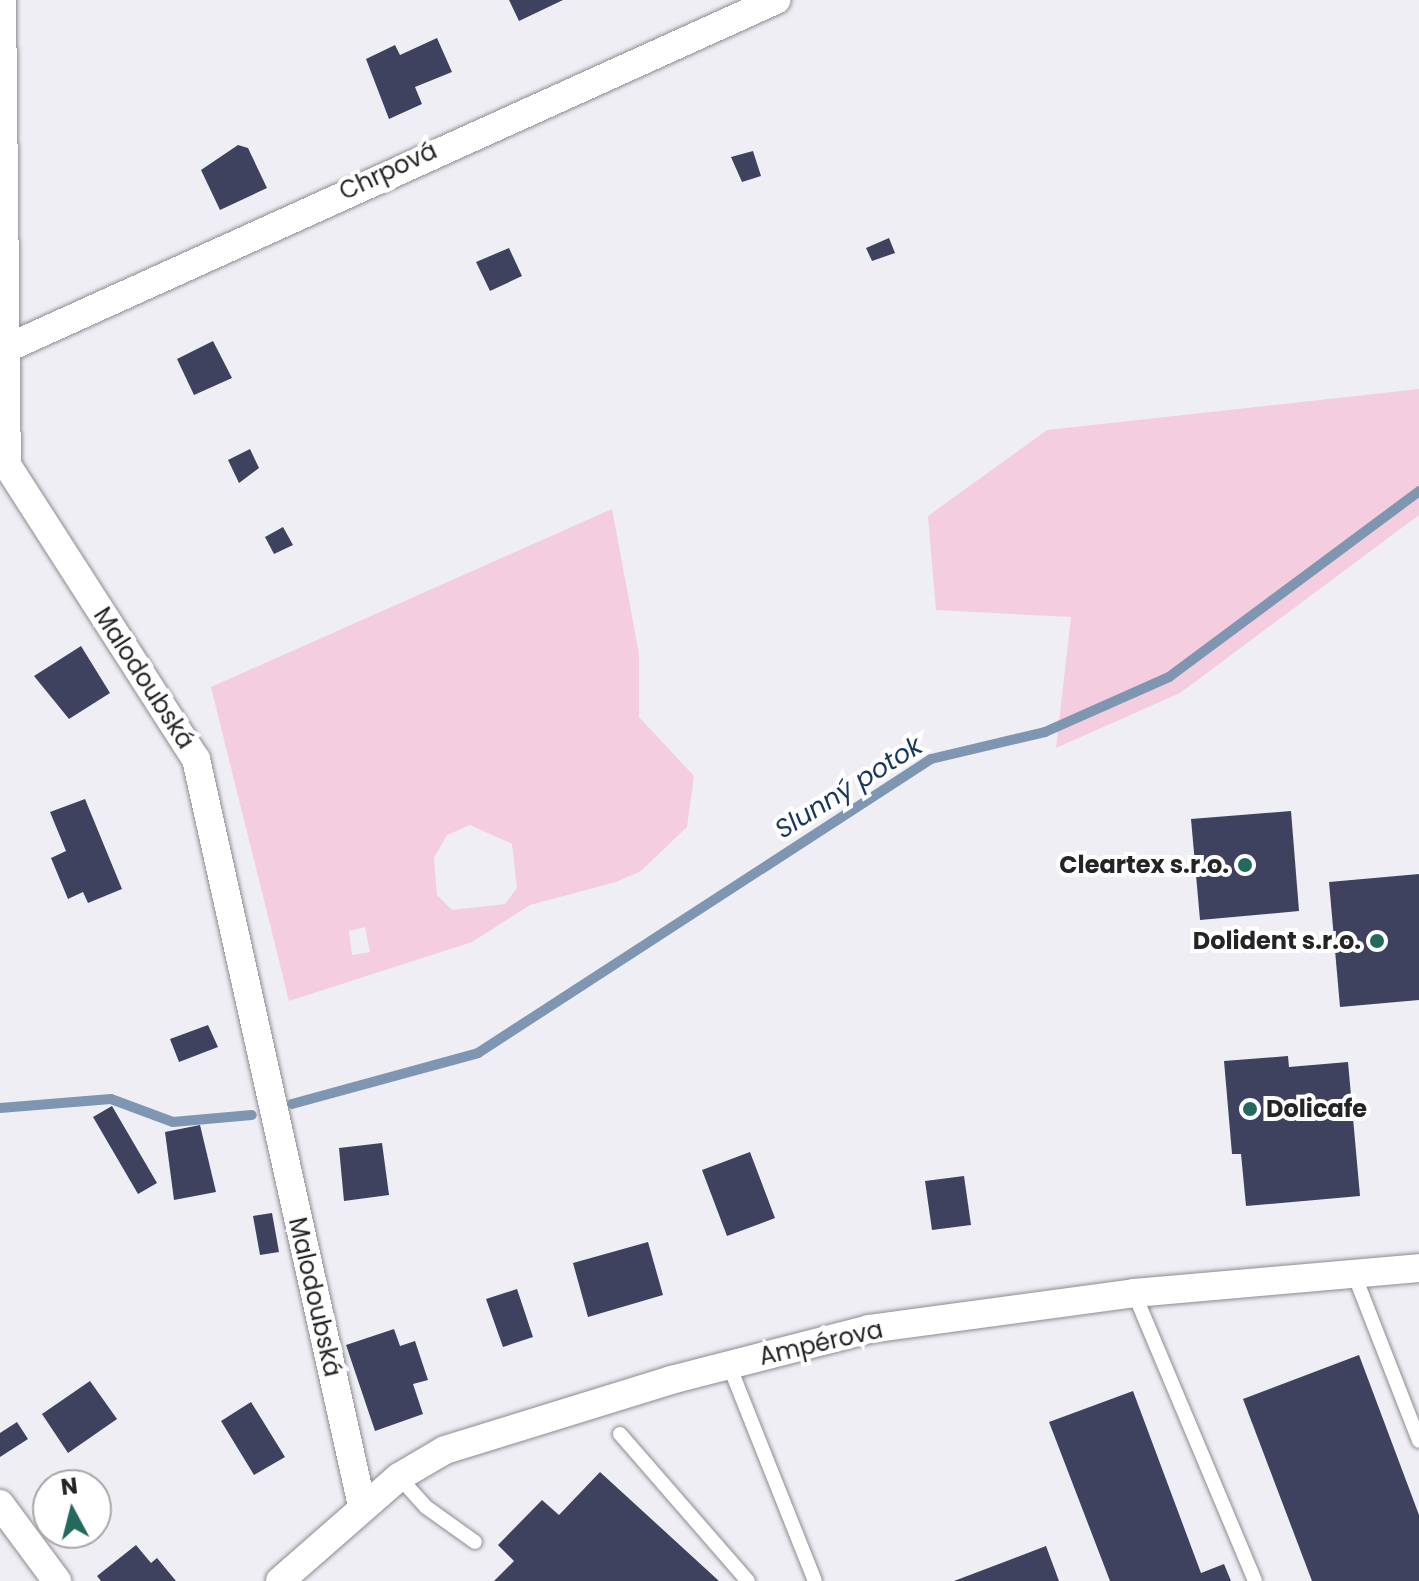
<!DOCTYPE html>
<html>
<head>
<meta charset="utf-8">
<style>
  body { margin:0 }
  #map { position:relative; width:1419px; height:1581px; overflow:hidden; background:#f0eef5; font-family:Poppins,sans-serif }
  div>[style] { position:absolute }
  .green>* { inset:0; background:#f4cdde }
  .stream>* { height:10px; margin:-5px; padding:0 5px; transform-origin:5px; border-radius:5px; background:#7f96b2 }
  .building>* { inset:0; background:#3e425f }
  .roads { filter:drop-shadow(0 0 2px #8d8b91) drop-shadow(0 0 2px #8d8b91) }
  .lane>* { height:14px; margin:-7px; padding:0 7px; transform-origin:7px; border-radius:7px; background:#fff }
  .street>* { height:28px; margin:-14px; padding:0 14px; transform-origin:14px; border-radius:14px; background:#fff }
  .dots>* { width:22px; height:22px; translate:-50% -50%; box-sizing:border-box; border:4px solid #fff; border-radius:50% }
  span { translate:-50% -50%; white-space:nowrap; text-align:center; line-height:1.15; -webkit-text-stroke:8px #fff; paint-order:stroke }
  .street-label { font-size:24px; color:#242326 }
  .poi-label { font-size:24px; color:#242326; font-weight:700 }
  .right { translate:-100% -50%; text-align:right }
  .left { translate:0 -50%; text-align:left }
  .water-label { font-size:26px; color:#14385e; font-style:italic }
  .north { position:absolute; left:32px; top:1469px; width:80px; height:80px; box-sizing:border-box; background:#fff; border:2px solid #a7a7a8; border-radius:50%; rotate:353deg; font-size:22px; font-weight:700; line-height:32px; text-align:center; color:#242326 }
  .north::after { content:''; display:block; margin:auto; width:28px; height:36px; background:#23695d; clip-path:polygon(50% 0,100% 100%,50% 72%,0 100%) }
</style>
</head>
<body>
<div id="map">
  <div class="green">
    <div style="clip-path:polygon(1419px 389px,1419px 515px,1180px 693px,1056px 748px,1071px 617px,936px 610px,928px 516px,1047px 430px)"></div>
    <div style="clip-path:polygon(evenodd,612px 509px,639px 654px,639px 717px,694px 776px,687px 827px,641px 871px,616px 882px,530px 905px,472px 942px,289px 1001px,211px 687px,612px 509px,470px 825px,512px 844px,517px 888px,505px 904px,452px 910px,437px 895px,434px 858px,447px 835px,470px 825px,612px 509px,365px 927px,370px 952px,352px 955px,349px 931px,365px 927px)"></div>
  </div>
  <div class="stream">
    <div style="left:292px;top:1104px;width:193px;rotate:-15.3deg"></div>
    <div style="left:478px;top:1053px;width:540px;rotate:-32.98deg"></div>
    <div style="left:931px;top:759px;width:117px;rotate:-13.3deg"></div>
    <div style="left:1045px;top:732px;width:136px;rotate:-23.9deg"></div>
    <div style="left:1169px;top:677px;width:312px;rotate:-36.6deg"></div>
    <div style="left:0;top:1108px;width:111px;rotate:-4.6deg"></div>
    <div style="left:111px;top:1099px;width:66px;rotate:20.4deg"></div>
    <div style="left:173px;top:1122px;width:79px;rotate:-5.1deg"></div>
  </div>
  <div class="building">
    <div style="clip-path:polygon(509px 0,563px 0,519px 21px)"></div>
    <div style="clip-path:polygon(437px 38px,452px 72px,415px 87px,422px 104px,389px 119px,366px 59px,395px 45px,400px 55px)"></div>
    <div style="clip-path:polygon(238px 145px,248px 148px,267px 188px,220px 210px,201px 170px)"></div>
    <div style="clip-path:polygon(753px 151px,761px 176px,742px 182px,731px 157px)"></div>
    <div style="clip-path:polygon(889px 238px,895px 253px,872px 261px,866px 248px)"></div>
    <div style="clip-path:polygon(509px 248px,522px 276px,490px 291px,476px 262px)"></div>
    <div style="clip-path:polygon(213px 341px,232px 378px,194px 395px,177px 359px)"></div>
    <div style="clip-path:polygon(250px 449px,259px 468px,239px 483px,228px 460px)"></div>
    <div style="clip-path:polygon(283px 527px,293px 545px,274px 554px,265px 537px)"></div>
    <div style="clip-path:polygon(81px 646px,110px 693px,69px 719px,34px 676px)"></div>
    <div style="clip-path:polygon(85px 799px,122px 889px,88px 903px,83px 892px,68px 899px,51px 858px,66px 851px,50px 812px)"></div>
    <div style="clip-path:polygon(1291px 811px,1299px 911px,1200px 920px,1191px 819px)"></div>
    <div style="clip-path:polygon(1419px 874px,1419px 1000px,1340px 1007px,1329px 882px)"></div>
    <div style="clip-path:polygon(208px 1025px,218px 1047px,179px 1062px,170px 1039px)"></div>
    <div style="clip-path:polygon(1288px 1056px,1289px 1067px,1348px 1062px,1360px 1196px,1246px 1206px,1241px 1154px,1232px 1154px,1224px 1061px)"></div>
    <div style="clip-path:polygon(112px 1106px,157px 1183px,138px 1194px,93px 1117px)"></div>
    <div style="clip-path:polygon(200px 1125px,216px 1192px,174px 1200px,165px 1132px)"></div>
    <div style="clip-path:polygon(382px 1143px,389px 1195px,344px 1201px,339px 1148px)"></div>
    <div style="clip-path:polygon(750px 1152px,775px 1218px,727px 1236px,702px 1170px)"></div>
    <div style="clip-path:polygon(964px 1176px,971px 1225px,932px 1230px,925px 1181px)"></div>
    <div style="clip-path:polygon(272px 1213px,279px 1252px,260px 1255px,253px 1216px)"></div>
    <div style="clip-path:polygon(648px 1242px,663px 1295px,588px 1317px,573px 1263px)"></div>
    <div style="clip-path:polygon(517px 1289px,533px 1337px,503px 1347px,486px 1299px)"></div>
    <div style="clip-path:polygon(394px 1329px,400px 1346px,415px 1341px,428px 1380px,413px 1384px,423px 1414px,375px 1431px,346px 1345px)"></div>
    <div style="clip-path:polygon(1359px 1355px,1419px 1515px,1419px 1581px,1312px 1581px,1243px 1399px)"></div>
    <div style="clip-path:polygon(90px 1381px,117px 1419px,68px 1453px,42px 1414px)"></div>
    <div style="clip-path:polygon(1133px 1391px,1201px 1573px,1224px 1564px,1231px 1581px,1110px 1581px,1049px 1422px)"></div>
    <div style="clip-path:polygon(251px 1402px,285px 1457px,254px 1475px,221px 1421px)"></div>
    <div style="clip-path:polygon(17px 1422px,28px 1439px,0 1457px,0 1433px)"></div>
    <div style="clip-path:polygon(600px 1472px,719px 1581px,494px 1581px,514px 1561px,498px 1545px,542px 1500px,559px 1515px)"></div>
    <div style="clip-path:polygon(136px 1545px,151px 1563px,157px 1558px,176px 1581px,101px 1581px,97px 1576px)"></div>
    <div style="clip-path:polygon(1046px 1546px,1059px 1581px,954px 1581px)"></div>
  </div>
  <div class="roads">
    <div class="lane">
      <div style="left:1354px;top:1274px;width:179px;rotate:68.7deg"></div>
      <div style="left:1134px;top:1293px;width:312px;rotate:67.2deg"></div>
      <div style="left:729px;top:1365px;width:232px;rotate:68.3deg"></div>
      <div style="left:620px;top:1434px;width:195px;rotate:49deg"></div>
      <div style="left:399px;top:1477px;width:40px;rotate:48deg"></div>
      <div style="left:426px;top:1507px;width:60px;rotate:35.5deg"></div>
    </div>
    <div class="street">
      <div style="left:2px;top:0;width:465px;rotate:89.4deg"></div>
      <div style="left:7px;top:465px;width:350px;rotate:57.3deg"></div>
      <div style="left:196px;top:759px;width:765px;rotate:77.47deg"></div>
      <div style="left:3px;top:350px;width:849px;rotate:-24.36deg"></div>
      <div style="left:0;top:1504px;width:96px;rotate:53.5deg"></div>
      <div style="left:280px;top:1581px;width:158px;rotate:-41.2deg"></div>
      <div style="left:399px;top:1477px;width:53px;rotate:-30.4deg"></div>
      <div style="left:445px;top:1450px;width:237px;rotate:-17.2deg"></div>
      <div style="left:671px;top:1380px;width:204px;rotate:-14.4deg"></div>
      <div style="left:869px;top:1329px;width:267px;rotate:-7.7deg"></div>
      <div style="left:1134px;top:1293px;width:286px;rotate:-5deg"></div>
    </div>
  </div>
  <div class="dots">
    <div style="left:1245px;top:865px;background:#23695d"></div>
    <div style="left:1377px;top:941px;background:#23695d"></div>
    <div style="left:1250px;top:1109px;background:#23695d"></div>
  </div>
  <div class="street-label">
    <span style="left:388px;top:171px;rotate:-25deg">Chrpová</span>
    <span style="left:144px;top:678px;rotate:57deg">Malodoubská</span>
    <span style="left:315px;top:1297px;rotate:77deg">Malodoubská</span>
    <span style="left:821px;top:1343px;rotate:-13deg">Ampérova</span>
  </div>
  <div class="poi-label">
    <span class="right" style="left:1229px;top:865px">Cleartex s.r.o.</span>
    <span class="right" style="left:1361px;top:941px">Dolident s.r.o.</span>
    <span class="left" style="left:1266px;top:1109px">Dolicafe</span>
  </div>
  <div class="water-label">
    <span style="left:849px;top:788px;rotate:-32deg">Slunný potok</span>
  </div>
  <div class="north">N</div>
</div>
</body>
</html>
